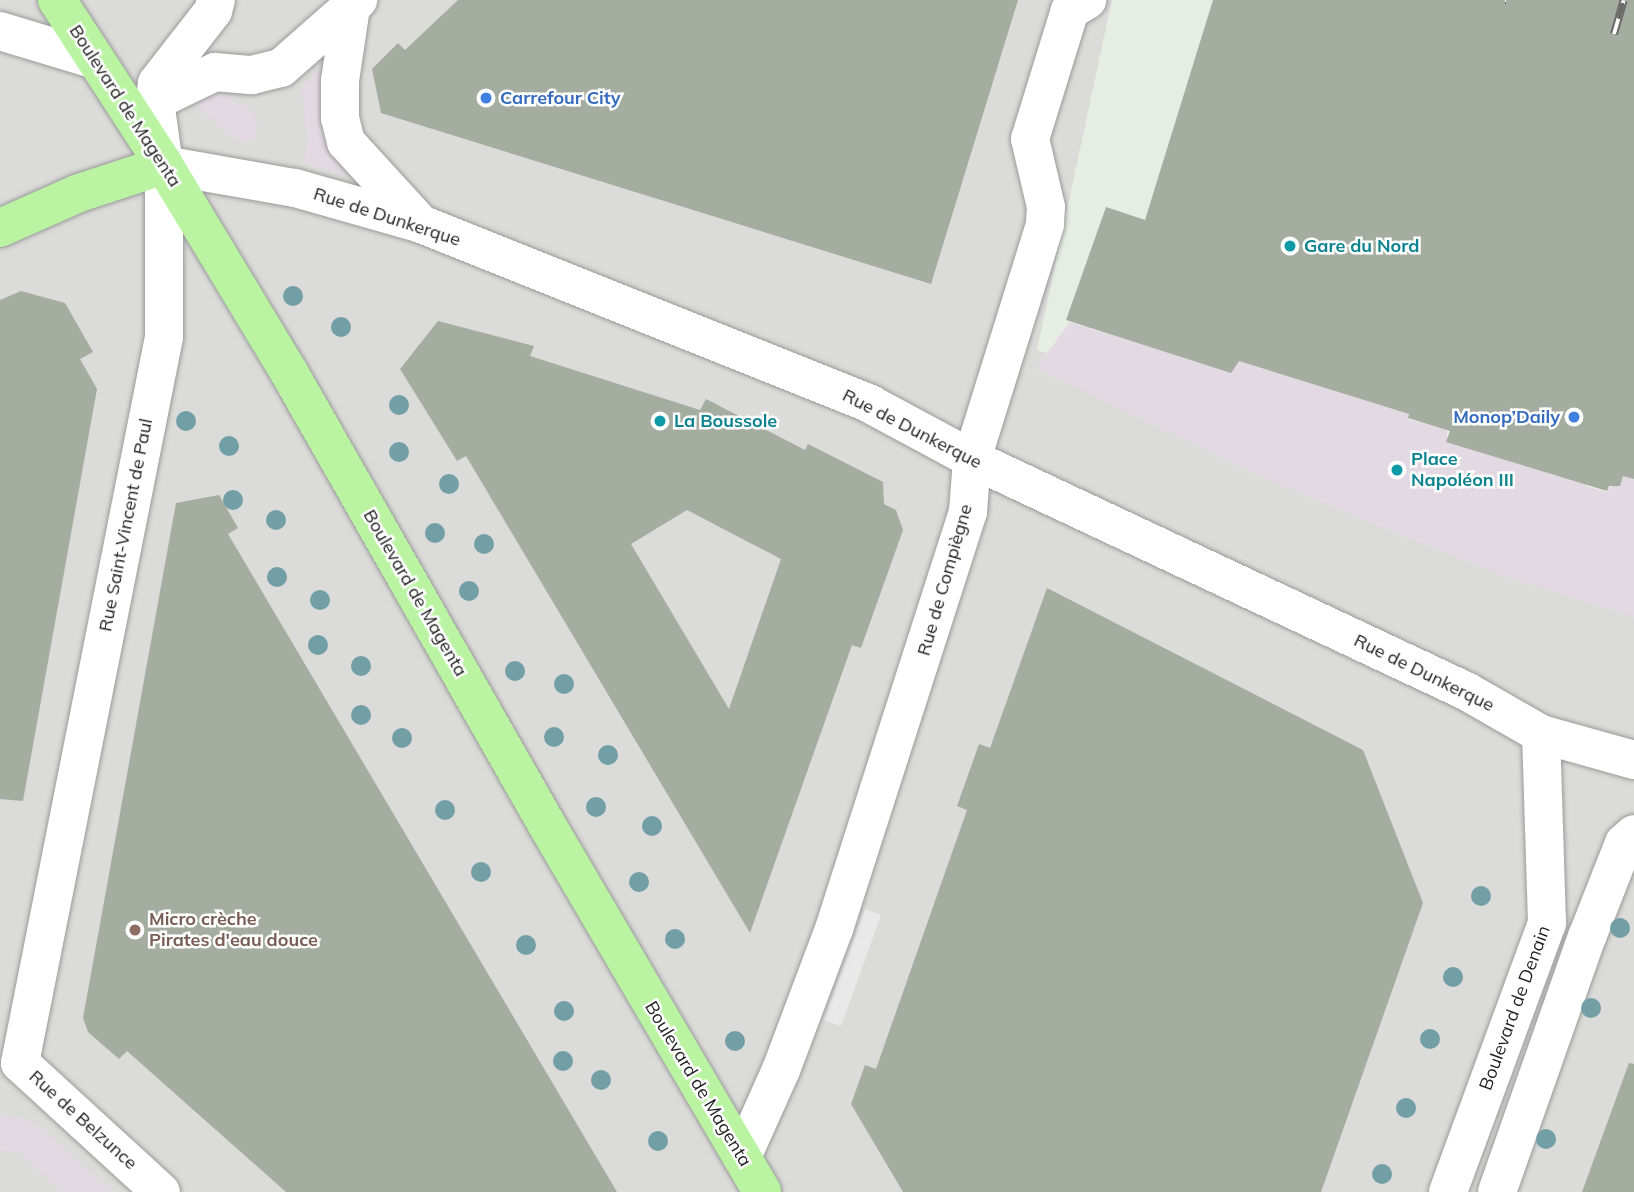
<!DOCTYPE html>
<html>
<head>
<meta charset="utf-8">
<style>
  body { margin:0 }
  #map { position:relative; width:1634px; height:1192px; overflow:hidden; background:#e6eee4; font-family:Mulish,sans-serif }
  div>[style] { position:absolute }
  .residential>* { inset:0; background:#dbdbda }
  .parking>* { inset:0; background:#e9e9e9 }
  .plaza>* { inset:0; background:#e3d9e2 }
  .building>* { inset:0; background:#a5aca0 }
  .roads { filter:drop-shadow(0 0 2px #9a9a9a) drop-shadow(0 0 2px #9a9a9a) }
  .minor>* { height:38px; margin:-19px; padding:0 19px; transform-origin:19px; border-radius:19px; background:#fff }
  .major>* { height:38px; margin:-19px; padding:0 19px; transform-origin:19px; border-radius:19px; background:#baf4a3 }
  .rail>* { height:8px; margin-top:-4px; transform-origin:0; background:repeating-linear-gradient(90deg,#fff 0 16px,#6b6b6b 0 32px); box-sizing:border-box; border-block:2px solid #6b6b6b }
  .trees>* { width:20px; height:20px; margin:-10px; border-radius:50%; background:#729ea5 }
  .dots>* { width:19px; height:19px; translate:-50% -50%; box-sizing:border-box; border:4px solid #fff; border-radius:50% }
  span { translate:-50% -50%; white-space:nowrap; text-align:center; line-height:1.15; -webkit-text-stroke:5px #fff; paint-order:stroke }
  .shop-label { font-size:18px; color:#366cbe; font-weight:700 }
  .left { translate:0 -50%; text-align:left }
  .right { translate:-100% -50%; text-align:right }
  .street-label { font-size:18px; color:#1d1d1d }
  .culture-label { font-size:18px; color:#0d838f; font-weight:700 }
  .education-label { font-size:18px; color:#785e54; font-weight:700 }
</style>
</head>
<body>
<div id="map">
  <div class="residential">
    <div style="clip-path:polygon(0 0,1112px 0,1037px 350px,1634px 528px,1634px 1192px,0 1192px)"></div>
  </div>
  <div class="parking">
    <div style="clip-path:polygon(865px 909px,881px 915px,841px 1026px,824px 1020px)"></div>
  </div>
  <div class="plaza">
    <div style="clip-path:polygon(325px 62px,354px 178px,305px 163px,308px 138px,301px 91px)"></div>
    <div style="clip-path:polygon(203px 86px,252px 110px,258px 122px,254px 141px,239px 142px,202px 110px,195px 102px)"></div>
    <div style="clip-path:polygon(1070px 322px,1085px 327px,1087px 323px,1091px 329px,1232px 370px,1239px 361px,1409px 414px,1408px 419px,1447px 430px,1447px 442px,1548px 468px,1546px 473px,1567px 479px,1587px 479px,1586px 486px,1606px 492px,1623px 476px,1634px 479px,1634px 617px,1505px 576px,1381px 527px,1256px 474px,1036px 368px)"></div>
    <div style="clip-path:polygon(0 1115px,22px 1118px,40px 1128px,114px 1192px,64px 1192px,18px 1152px,0 1150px)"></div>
  </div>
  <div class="building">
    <div style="clip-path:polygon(458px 0,1018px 0,931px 284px,381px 113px,372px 69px,398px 43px,405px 50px)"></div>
    <div style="clip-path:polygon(1213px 0,1634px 0,1634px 479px,1623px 476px,1620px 486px,1609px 486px,1607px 491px,1446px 442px,1450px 431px,1408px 418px,1409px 414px,1239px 361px,1231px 373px,1066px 320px,1106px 207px,1145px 220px)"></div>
    <div style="clip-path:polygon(21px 291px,65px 303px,93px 352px,80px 359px,97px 389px,23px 801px,0 799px,0 300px)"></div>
    <div style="clip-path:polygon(evenodd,438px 321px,534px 346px,530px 356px,700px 410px,706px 399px,805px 450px,808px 444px,883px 482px,884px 504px,896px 510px,903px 530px,861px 648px,852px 645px,750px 933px,466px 456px,457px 461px,400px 369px,438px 321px,687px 510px,781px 559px,729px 709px,631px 544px,687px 510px)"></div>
    <div style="clip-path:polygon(219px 495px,238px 528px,228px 534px,617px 1192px,286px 1192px,127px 1051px,119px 1059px,88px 1032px,83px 1018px,176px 503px)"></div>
    <div style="clip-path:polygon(1047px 588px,1363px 750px,1423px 903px,1321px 1192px,903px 1192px,851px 1104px,865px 1065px,876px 1069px,967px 810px,957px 806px,979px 744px,990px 748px)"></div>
    <div style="clip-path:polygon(1629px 1063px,1634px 1064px,1634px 1192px,1582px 1192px)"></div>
  </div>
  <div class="roads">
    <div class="minor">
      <div style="left:351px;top:7px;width:75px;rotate:98.5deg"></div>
      <div style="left:340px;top:81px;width:37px;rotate:90deg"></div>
      <div style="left:340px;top:118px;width:25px;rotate:76deg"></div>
      <div style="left:346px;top:142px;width:111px;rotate:47.6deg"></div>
      <div style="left:0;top:31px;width:96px;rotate:16.9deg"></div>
      <div style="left:155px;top:101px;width:67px;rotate:-25.8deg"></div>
      <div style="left:215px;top:72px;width:37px;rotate:5deg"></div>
      <div style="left:252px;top:75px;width:30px;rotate:-14deg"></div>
      <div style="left:281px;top:68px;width:103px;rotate:-41.4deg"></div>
      <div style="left:164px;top:165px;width:133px;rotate:10deg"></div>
      <div style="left:295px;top:188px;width:131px;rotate:15.9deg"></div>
      <div style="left:421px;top:224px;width:484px;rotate:21.8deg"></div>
      <div style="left:870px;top:404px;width:116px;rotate:28.3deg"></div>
      <div style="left:972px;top:459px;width:546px;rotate:25.16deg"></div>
      <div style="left:1466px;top:691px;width:86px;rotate:29.8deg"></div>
      <div style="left:1541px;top:734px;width:97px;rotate:15.6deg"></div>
      <div style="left:20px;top:1063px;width:740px;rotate:-78.78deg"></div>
      <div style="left:164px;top:337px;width:172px;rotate:-90deg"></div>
      <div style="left:164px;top:165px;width:65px;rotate:-98deg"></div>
      <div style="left:155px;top:101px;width:18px;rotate:-84deg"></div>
      <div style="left:157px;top:83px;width:91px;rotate:-52.1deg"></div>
      <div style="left:213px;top:11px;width:11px;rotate:-75deg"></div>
      <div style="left:20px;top:1063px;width:191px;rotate:42.5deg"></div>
      <div style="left:742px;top:1157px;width:95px;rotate:-65.9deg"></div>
      <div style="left:781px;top:1070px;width:151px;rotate:-69.4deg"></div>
      <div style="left:834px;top:929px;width:438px;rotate:-72.2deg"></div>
      <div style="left:968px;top:512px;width:53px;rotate:-85.7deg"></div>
      <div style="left:972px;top:459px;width:246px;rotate:-72.7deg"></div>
      <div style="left:1045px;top:224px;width:17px;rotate:-87deg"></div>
      <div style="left:1046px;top:207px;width:70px;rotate:-103.2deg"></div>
      <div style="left:1030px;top:139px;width:135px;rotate:-72.8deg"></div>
      <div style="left:1070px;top:10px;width:20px;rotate:-30deg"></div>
      <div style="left:1448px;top:1192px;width:287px;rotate:-69.8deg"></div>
      <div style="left:1547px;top:923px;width:189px;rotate:-91.8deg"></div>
      <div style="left:1497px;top:1192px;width:270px;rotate:-70.6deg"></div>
      <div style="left:1587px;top:937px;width:101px;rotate:-68.5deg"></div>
      <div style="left:1624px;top:843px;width:13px;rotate:-42deg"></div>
    </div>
    <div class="major">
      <div style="left:57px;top:0;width:197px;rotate:57deg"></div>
      <div style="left:164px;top:165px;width:244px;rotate:58.9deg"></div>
      <div style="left:290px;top:374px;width:519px;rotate:60.32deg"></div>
      <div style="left:547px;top:825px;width:425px;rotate:59.6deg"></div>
      <div style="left:0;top:228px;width:86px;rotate:-23.9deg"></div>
      <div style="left:79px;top:193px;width:89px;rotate:-18.2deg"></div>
    </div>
  </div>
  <div class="rail">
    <div style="left:1505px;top:0;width:1px"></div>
    <div style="left:1614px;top:34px;width:35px;rotate:-74deg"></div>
  </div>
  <div class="trees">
    <div style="left:293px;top:296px"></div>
    <div style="left:341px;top:327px"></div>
    <div style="left:399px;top:405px"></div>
    <div style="left:186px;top:421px"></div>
    <div style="left:229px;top:446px"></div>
    <div style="left:399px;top:452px"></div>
    <div style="left:449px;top:484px"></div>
    <div style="left:233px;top:500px"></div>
    <div style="left:276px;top:520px"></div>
    <div style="left:435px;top:533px"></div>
    <div style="left:484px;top:544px"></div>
    <div style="left:277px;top:577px"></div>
    <div style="left:469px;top:591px"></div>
    <div style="left:320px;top:600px"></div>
    <div style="left:318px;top:645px"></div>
    <div style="left:361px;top:666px"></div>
    <div style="left:515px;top:671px"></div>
    <div style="left:564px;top:684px"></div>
    <div style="left:361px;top:715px"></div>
    <div style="left:554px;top:737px"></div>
    <div style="left:402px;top:738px"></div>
    <div style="left:608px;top:755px"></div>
    <div style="left:596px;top:807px"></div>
    <div style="left:445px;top:810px"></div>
    <div style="left:652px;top:826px"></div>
    <div style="left:481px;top:872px"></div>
    <div style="left:639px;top:882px"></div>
    <div style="left:1481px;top:896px"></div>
    <div style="left:1620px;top:928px"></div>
    <div style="left:675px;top:939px"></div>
    <div style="left:526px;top:945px"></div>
    <div style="left:1453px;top:977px"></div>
    <div style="left:1591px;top:1008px"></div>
    <div style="left:564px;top:1011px"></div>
    <div style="left:1430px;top:1039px"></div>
    <div style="left:735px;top:1041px"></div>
    <div style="left:563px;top:1061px"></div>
    <div style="left:601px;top:1080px"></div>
    <div style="left:1406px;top:1108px"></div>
    <div style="left:1546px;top:1139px"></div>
    <div style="left:658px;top:1141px"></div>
    <div style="left:1382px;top:1174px"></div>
  </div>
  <div class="dots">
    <div style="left:486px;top:98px;background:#3f7fe0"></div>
    <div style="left:1290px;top:246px;background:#0f9aa8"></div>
    <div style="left:1574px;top:417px;background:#3f7fe0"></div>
    <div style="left:660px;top:421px;background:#0f9aa8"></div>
    <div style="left:1397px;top:470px;background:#0f9aa8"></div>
    <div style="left:135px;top:930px;background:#8d6e63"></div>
  </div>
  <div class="shop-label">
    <span class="left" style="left:500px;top:98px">Carrefour City</span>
    <span class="right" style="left:1560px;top:417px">Monop’Daily</span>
  </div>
  <div class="street-label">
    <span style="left:125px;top:106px;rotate:57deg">Boulevard de Magenta</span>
    <span style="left:387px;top:217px;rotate:18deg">Rue de Dunkerque</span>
    <span style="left:912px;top:429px;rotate:27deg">Rue de Dunkerque</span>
    <span style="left:126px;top:525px;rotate:-79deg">Rue Saint-Vincent de Paul</span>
    <span style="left:945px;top:580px;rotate:-74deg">Rue de Compiègne</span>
    <span style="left:415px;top:593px;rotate:60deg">Boulevard de Magenta</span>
    <span style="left:1424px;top:673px;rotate:26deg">Rue de Dunkerque</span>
    <span style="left:1515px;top:1008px;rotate:-70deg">Boulevard de Denain</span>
    <span style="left:698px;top:1084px;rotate:59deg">Boulevard de Magenta</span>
    <span style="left:83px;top:1120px;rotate:42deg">Rue de Belzunce</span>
  </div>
  <div class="culture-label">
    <span class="left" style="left:1304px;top:246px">Gare du Nord</span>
    <span class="left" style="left:674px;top:421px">La Boussole</span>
    <span class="left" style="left:1411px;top:470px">Place<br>Napoléon III</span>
  </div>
  <div class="education-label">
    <span class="left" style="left:149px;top:930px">Micro crèche<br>Pirates d'eau douce</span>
  </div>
</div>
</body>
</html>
